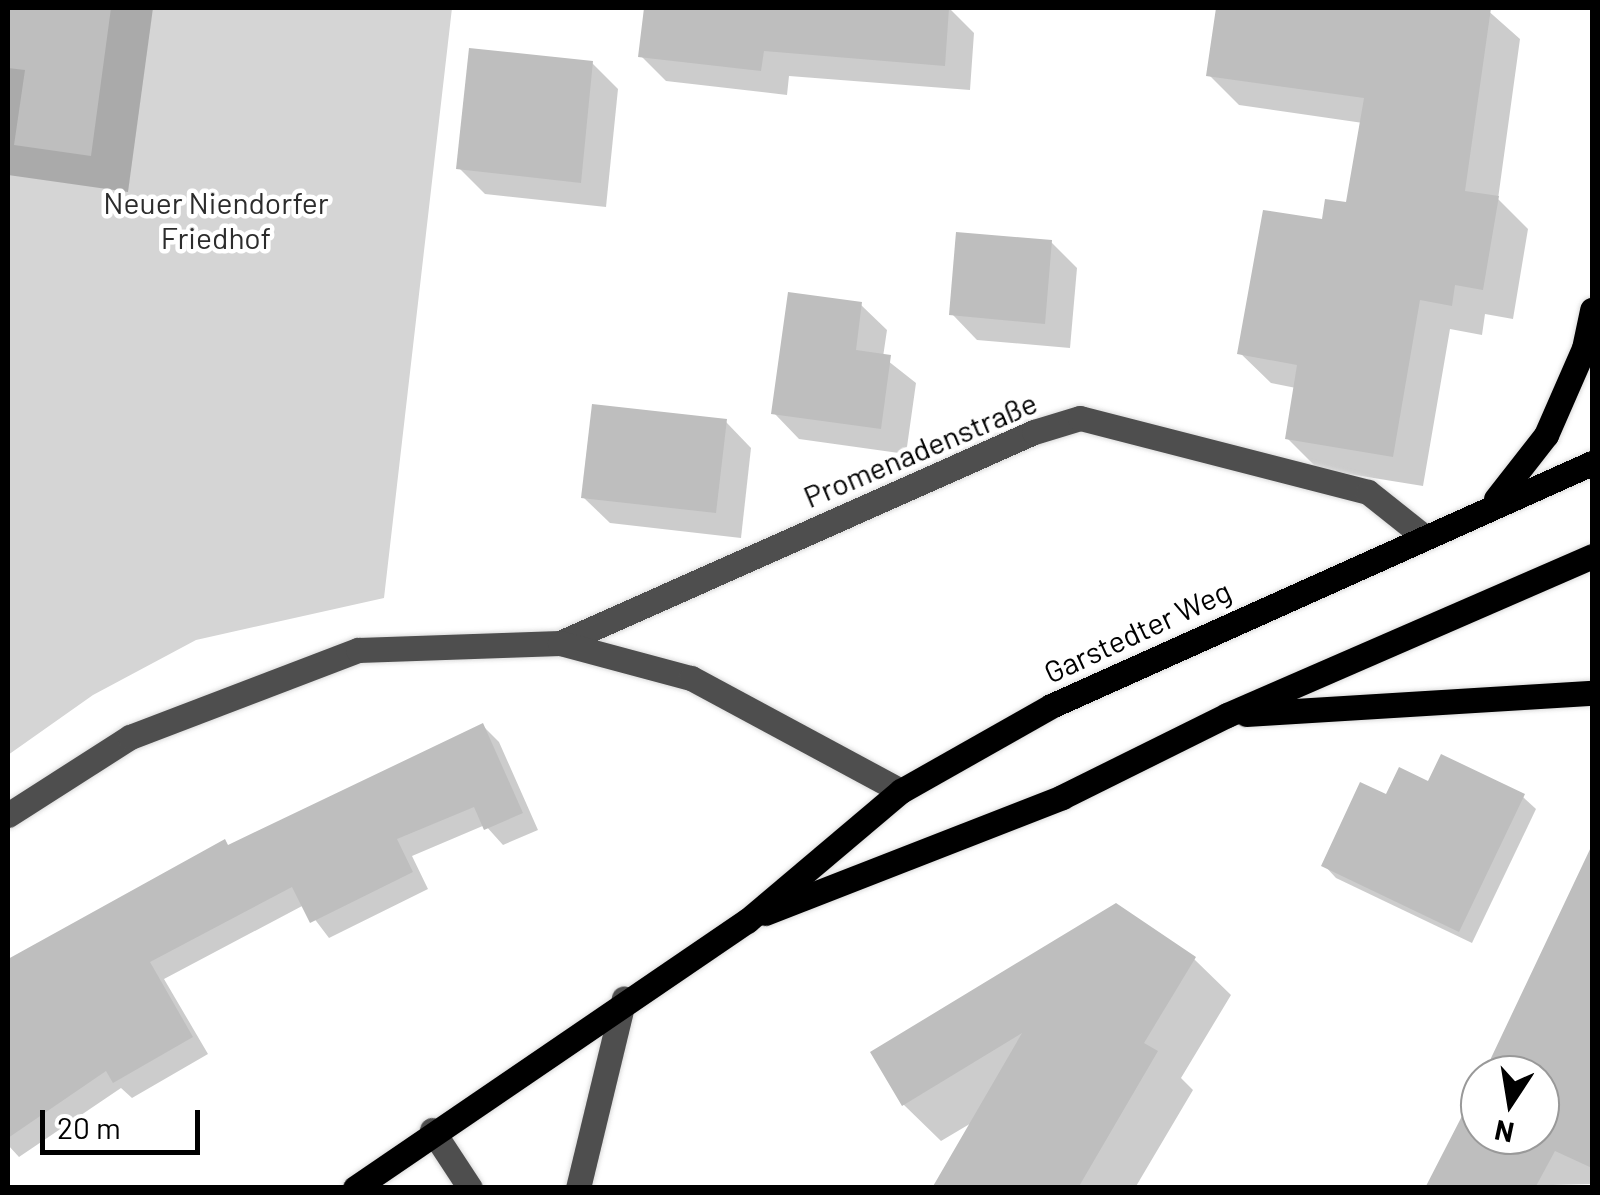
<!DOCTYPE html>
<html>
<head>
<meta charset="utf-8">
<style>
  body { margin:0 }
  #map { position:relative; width:1600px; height:1195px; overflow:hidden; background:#fff; font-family:Barlow,sans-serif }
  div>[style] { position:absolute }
  .green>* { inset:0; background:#d5d5d5 }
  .shadow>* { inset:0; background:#0003 }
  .building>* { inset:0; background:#bebebe }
  .roads { filter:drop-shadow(0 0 2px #dbdbdb) drop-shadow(0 0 2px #dbdbdb) }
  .minor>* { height:25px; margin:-12.5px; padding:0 12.5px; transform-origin:12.5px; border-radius:12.5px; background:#4e4e4e }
  .major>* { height:25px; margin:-12.5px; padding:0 12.5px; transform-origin:12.5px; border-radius:12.5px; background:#000 }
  span { translate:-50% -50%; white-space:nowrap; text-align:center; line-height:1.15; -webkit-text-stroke:9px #fff; paint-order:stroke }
  .park-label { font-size:30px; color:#2c2c2c }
  .street-label { font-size:30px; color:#000 }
  .frame { position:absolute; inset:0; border:10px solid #000; pointer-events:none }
  .north { position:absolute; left:1460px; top:1055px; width:100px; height:100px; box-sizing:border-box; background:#fff; border:2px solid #999; border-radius:50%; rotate:192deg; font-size:28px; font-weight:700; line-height:40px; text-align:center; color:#000 }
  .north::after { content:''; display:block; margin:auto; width:35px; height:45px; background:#000; clip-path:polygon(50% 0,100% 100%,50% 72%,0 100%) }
  .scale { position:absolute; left:40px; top:1110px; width:160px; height:45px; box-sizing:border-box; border:5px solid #000; border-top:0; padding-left:12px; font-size:30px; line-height:35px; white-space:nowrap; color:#000; -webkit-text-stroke:8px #fff; paint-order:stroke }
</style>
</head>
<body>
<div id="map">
  <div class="green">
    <div style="clip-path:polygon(8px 8px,452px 8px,384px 598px,196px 640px,93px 695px,8px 755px)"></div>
  </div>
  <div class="shadow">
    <div style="clip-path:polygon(8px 8px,153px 8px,128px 192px,8px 175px)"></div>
    <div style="clip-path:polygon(646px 8px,949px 8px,974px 33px,970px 90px,789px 76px,787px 95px,666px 81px,641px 56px)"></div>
    <div style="clip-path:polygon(1218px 8px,1485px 8px,1520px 39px,1498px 199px,1528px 229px,1513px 319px,1485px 314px,1482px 335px,1450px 329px,1423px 486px,1318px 469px,1287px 438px,1296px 388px,1271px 383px,1240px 353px,1324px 222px,1348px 205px,1363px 123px,1239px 105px,1209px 75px)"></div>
    <div style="clip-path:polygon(592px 63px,618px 89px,606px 207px,485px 194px,459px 168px)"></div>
    <div style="clip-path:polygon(1051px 242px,1077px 268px,1070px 348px,977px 340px,952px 314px)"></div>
    <div style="clip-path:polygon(861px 305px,887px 330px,883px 357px,916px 383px,906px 454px,799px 439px,774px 413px)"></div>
    <div style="clip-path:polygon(726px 422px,751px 448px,741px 538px,610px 523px,584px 498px)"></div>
    <div style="clip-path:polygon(483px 726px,499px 742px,538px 830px,503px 845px,485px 825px,412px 856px,428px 889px,329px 938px,304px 905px,164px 979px,208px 1054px,132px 1098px,121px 1088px,19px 1157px,8px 1145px,8px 963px,224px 842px,229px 847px)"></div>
    <div style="clip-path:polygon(1429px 785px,1523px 797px,1536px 809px,1472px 943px,1336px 878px,1324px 865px,1387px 798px)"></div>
    <div style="clip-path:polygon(1592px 851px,1592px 1184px,1428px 1188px,1480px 1086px,1480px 1135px,1540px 1135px,1540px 1075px,1485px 1075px)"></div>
    <div style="clip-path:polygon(1194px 959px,1231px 995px,1181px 1078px,1193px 1090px,1135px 1188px,935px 1188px,973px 1122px,941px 1141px,904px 1105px,874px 1053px)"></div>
  </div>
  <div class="building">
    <div style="clip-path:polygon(8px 8px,111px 8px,91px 156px,14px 145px,25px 70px,8px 68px)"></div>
    <div style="clip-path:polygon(644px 8px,949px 8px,945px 66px,764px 51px,761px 71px,638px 57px)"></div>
    <div style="clip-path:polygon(1216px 8px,1491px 8px,1465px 191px,1499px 196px,1483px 290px,1455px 285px,1452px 306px,1420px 300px,1393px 457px,1285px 439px,1297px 365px,1237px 354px,1263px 210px,1322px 219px,1325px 199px,1346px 202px,1364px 98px,1206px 76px)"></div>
    <div style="clip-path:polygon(469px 48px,593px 61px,581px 183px,456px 169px)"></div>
    <div style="clip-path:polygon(956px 232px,1052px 240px,1045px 324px,949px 315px)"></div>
    <div style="clip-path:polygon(788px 292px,862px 302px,856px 350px,891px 355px,881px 429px,771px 414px)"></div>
    <div style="clip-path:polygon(592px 404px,727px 419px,716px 513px,581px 498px)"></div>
    <div style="clip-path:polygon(483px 723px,523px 813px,484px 830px,474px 807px,397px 839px,413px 872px,310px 923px,292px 887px,150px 962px,193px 1037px,113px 1083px,106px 1071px,8px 1138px,8px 959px,225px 839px,228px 845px)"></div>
    <div style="clip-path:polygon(1441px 754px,1525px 794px,1459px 932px,1321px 866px,1360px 782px,1386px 794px,1399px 767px,1428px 781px)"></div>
    <div style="clip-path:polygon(1592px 845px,1592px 1168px,1555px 1151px,1535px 1188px,1425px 1188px,1480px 1081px,1480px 1135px,1540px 1135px,1540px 1075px,1483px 1075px)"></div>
    <div style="clip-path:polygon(1116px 903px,1196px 957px,1144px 1043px,1158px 1051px,1078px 1188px,932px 1188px,1022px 1033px,902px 1106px,870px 1052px)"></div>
  </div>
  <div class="roads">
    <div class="minor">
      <div style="left:560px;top:643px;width:519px;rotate:-24deg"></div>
      <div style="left:1034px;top:432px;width:48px;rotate:-16.9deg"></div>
      <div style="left:1080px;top:418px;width:297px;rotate:14.4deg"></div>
      <div style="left:1368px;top:492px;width:69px;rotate:38.5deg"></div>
      <div style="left:8px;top:815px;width:145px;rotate:-32.6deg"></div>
      <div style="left:130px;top:737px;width:244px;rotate:-20.9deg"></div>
      <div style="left:358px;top:650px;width:202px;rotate:-2deg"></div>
      <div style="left:560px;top:643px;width:136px;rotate:15deg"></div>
      <div style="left:691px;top:678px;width:238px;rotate:28.3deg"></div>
      <div style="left:432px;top:1130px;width:69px;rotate:56.8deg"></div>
      <div style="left:578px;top:1188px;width:195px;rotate:-76.4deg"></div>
    </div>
    <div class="major">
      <div style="left:1496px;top:499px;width:81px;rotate:-52deg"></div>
      <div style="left:1546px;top:435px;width:95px;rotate:-66.4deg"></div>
      <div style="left:1584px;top:348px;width:39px;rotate:-78deg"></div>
      <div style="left:1246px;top:714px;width:347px;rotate:-3.5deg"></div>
      <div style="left:765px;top:913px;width:319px;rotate:-21.3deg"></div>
      <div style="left:1062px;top:797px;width:184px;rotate:-26.4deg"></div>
      <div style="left:1227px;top:715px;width:398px;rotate:-23.5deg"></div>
      <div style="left:355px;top:1188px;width:474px;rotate:-34.3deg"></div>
      <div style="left:747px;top:921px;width:202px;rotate:-40.2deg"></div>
      <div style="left:901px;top:791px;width:172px;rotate:-29.5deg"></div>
      <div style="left:1051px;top:706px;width:593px;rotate:-24.19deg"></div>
    </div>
  </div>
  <div class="park-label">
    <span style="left:216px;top:219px">Neuer Niendorfer<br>Friedhof</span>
  </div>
  <div class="street-label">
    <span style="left:920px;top:449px;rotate:-23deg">Promenadenstraße</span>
    <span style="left:1137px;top:631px;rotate:-25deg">Garstedter Weg</span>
  </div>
  <div class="frame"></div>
  <div class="north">N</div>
  <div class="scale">20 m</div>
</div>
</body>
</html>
